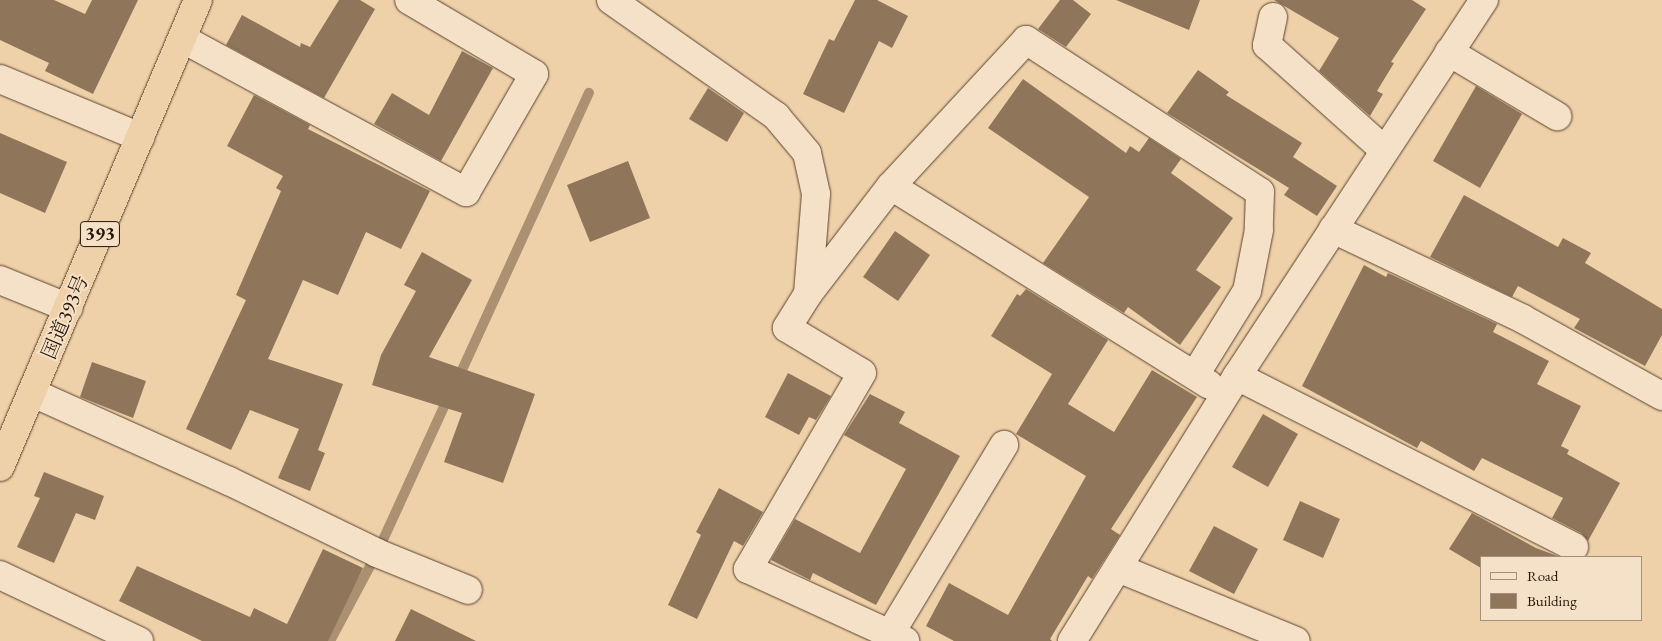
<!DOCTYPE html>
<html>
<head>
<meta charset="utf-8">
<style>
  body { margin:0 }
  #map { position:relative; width:1662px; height:641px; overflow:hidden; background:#efd1a9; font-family:"EB Garamond","Noto Serif JP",serif }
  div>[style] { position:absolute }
  .stream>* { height:10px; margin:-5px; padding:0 5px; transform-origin:5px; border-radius:5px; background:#ab9172 }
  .building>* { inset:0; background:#8f765b }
  .roads { filter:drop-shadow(0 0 1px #594330) drop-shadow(0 0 1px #594330) }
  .minor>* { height:28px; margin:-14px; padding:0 14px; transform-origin:14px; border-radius:14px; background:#f5e1c7 }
  .highway>* { height:28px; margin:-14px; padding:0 14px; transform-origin:14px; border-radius:14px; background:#efd1a9 }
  span { translate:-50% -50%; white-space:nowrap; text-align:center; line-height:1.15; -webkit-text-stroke:4px #f5e1c7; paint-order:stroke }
  .shield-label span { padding:1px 4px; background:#f5e1c7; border:1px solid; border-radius:4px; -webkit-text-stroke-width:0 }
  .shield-label { font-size:19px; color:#271407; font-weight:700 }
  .street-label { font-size:20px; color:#271407 }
  .legend { position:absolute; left:1480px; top:556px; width:162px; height:65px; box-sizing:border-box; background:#f5e1c7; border:1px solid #a38f7a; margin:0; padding:6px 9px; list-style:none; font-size:15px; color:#271407 }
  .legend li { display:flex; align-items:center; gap:10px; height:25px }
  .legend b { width:25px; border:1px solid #a38f7a }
</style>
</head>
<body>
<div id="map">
  <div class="stream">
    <div style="left:457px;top:381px;width:317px;rotate:-65.4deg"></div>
    <div style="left:330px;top:641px;width:100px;rotate:-61.9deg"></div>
    <div style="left:377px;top:553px;width:173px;rotate:-65.4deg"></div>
  </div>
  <div class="building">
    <div style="clip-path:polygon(0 0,54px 0,85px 14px,92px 0,138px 0,93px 94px,45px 71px,49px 63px,0 40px)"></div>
    <div style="clip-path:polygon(339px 0,360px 0,375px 9px,324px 98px,226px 45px,242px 15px,300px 47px,301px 43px,310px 47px)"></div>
    <div style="clip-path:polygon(855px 0,877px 0,908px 16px,892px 48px,879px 41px,844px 113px,803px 94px,829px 39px,834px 41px)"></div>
    <div style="clip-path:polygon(1060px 0,1073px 0,1091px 14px,1066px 47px,1038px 29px)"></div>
    <div style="clip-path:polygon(1116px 0,1200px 0,1189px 30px)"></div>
    <div style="clip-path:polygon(1274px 0,1412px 0,1426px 9px,1391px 62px,1394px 63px,1377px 91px,1383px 94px,1370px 116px,1319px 71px,1339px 38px)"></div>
    <div style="clip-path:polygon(462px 51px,493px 68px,441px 161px,374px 124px,392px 93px,429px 115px)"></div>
    <div style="clip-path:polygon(1198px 70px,1229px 92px,1226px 95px,1302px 143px,1293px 157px,1337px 186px,1317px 216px,1284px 195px,1289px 188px,1167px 113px)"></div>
    <div style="clip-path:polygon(1023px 79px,1126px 153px,1130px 146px,1139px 152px,1149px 138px,1181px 159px,1171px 173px,1233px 218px,1196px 270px,1221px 287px,1180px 345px,1128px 307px,1124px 313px,1043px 263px,1089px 197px,988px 128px)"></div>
    <div style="clip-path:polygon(1476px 86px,1522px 114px,1480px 188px,1433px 161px)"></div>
    <div style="clip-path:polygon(708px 88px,744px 113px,727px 142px,689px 119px)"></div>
    <div style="clip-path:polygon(254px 95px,310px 125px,308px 129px,430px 191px,401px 249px,366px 232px,338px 295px,303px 280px,268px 359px,343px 384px,318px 450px,325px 453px,310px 491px,278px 478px,299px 429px,250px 410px,231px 450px,186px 429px,246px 300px,236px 295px,281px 191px,276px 188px,283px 176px,227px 146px)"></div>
    <div style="clip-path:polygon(0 133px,67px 162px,45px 213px,0 193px)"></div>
    <div style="clip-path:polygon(628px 161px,650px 218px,590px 242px,567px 185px)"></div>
    <div style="clip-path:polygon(1464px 195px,1558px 247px,1563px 238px,1591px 253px,1585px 263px,1662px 309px,1662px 335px,1645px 366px,1574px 328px,1580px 319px,1518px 286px,1512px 297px,1430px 257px)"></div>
    <div style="clip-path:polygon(895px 231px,930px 255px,898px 301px,863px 277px)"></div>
    <div style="clip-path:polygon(422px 252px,472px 280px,429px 357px,535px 394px,503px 483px,444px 462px,462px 413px,372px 385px,381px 355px,416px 291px,404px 285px)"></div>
    <div style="clip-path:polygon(1364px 265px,1386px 277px,1388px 273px,1497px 324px,1493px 332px,1549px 361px,1537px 384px,1581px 406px,1561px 446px,1569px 450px,1567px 454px,1620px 483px,1588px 541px,1581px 533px,1552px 518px,1563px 498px,1482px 458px,1474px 471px,1421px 441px,1417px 448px,1302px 386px)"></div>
    <div style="clip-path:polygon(1026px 289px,1108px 340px,1068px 404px,1114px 432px,1152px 370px,1197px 397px,1111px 529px,1120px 535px,1092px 579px,1088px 576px,1050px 639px,1052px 641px,954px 641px,926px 626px,949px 583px,1008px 615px,1086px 476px,1016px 434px,1052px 374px,991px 336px,1017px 294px,1020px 296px)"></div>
    <div style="clip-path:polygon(92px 362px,146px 381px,133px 418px,80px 397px)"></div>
    <div style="clip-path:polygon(788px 373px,831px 396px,816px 420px,809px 417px,799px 435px,765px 417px)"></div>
    <div style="clip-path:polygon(870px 394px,905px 412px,899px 423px,960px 456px,876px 605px,813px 573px,810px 580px,771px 560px,795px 519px,860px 553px,906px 469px,844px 435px)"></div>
    <div style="clip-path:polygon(1263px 414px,1298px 434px,1268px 487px,1232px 467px)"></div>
    <div style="clip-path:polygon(44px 472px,104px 496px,95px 520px,76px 513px,54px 563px,17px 547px,40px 498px,34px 496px)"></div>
    <div style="clip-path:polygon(719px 488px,763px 512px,743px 546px,734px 541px,697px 619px,668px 605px,701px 535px,696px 532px)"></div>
    <div style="clip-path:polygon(1300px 501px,1340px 519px,1323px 558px,1283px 540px)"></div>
    <div style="clip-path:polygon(1472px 513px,1536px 548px,1560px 557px,1481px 557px,1481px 568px,1449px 549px)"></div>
    <div style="clip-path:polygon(1214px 526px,1258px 549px,1234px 594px,1189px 571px)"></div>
    <div style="clip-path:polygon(323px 549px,363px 568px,328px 641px,202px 641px,119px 601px,137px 566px,250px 617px,254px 608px,287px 624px)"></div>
    <div style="clip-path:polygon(411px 609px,476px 641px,395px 641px)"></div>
  </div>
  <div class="roads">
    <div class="minor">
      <div style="left:611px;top:0;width:202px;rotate:35.1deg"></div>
      <div style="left:776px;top:116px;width:48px;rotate:50deg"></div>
      <div style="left:807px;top:153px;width:42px;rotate:77.6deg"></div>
      <div style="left:816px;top:194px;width:100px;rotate:94.6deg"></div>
      <div style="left:808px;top:294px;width:136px;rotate:-52.5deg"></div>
      <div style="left:891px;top:186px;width:199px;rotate:-47.2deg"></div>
      <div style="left:1026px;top:40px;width:279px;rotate:33deg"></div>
      <div style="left:1260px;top:192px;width:38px;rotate:92deg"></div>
      <div style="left:1259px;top:230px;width:62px;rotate:101.1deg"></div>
      <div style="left:1247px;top:291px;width:99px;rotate:121.8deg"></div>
      <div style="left:1273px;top:17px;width:29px;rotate:102deg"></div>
      <div style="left:1267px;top:45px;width:157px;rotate:41.9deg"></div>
      <div style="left:183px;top:39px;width:322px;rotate:28.4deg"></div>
      <div style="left:466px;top:192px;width:136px;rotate:-60deg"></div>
      <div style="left:534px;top:74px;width:145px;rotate:-149.4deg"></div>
      <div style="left:1449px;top:52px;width:126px;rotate:30.7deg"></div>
      <div style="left:0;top:79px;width:152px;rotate:22.5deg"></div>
      <div style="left:891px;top:186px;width:375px;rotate:32deg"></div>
      <div style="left:1333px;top:229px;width:210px;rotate:25.3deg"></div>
      <div style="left:1523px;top:319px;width:159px;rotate:29deg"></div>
      <div style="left:0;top:280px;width:74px;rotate:22.1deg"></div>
      <div style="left:808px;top:294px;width:40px;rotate:122deg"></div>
      <div style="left:787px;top:328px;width:87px;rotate:31deg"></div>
      <div style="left:862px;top:373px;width:227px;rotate:120.2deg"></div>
      <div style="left:748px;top:569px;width:173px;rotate:24.6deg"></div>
      <div style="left:1237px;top:376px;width:378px;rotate:26.9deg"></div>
      <div style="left:33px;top:393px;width:215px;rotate:24.2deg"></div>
      <div style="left:229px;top:481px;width:165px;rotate:25.9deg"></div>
      <div style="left:377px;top:553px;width:98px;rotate:22.1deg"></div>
      <div style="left:1118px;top:568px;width:192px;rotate:22.3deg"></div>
      <div style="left:0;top:575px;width:154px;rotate:25.4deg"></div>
      <div style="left:890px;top:634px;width:221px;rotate:-58.9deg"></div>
      <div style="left:1072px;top:641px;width:312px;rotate:-58.1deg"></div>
      <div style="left:1237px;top:376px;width:450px;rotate:-56.7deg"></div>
    </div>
    <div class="highway">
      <div style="left:0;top:467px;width:507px;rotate:-67.02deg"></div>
    </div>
  </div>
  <div class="shield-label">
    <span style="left:100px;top:234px">393</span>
  </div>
  <div class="street-label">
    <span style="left:65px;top:317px;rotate:-67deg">国道393号</span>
  </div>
  <ul class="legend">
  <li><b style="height:6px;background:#f5e1c7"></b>Road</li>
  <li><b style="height:14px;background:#8f765b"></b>Building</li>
  </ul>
</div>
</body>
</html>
